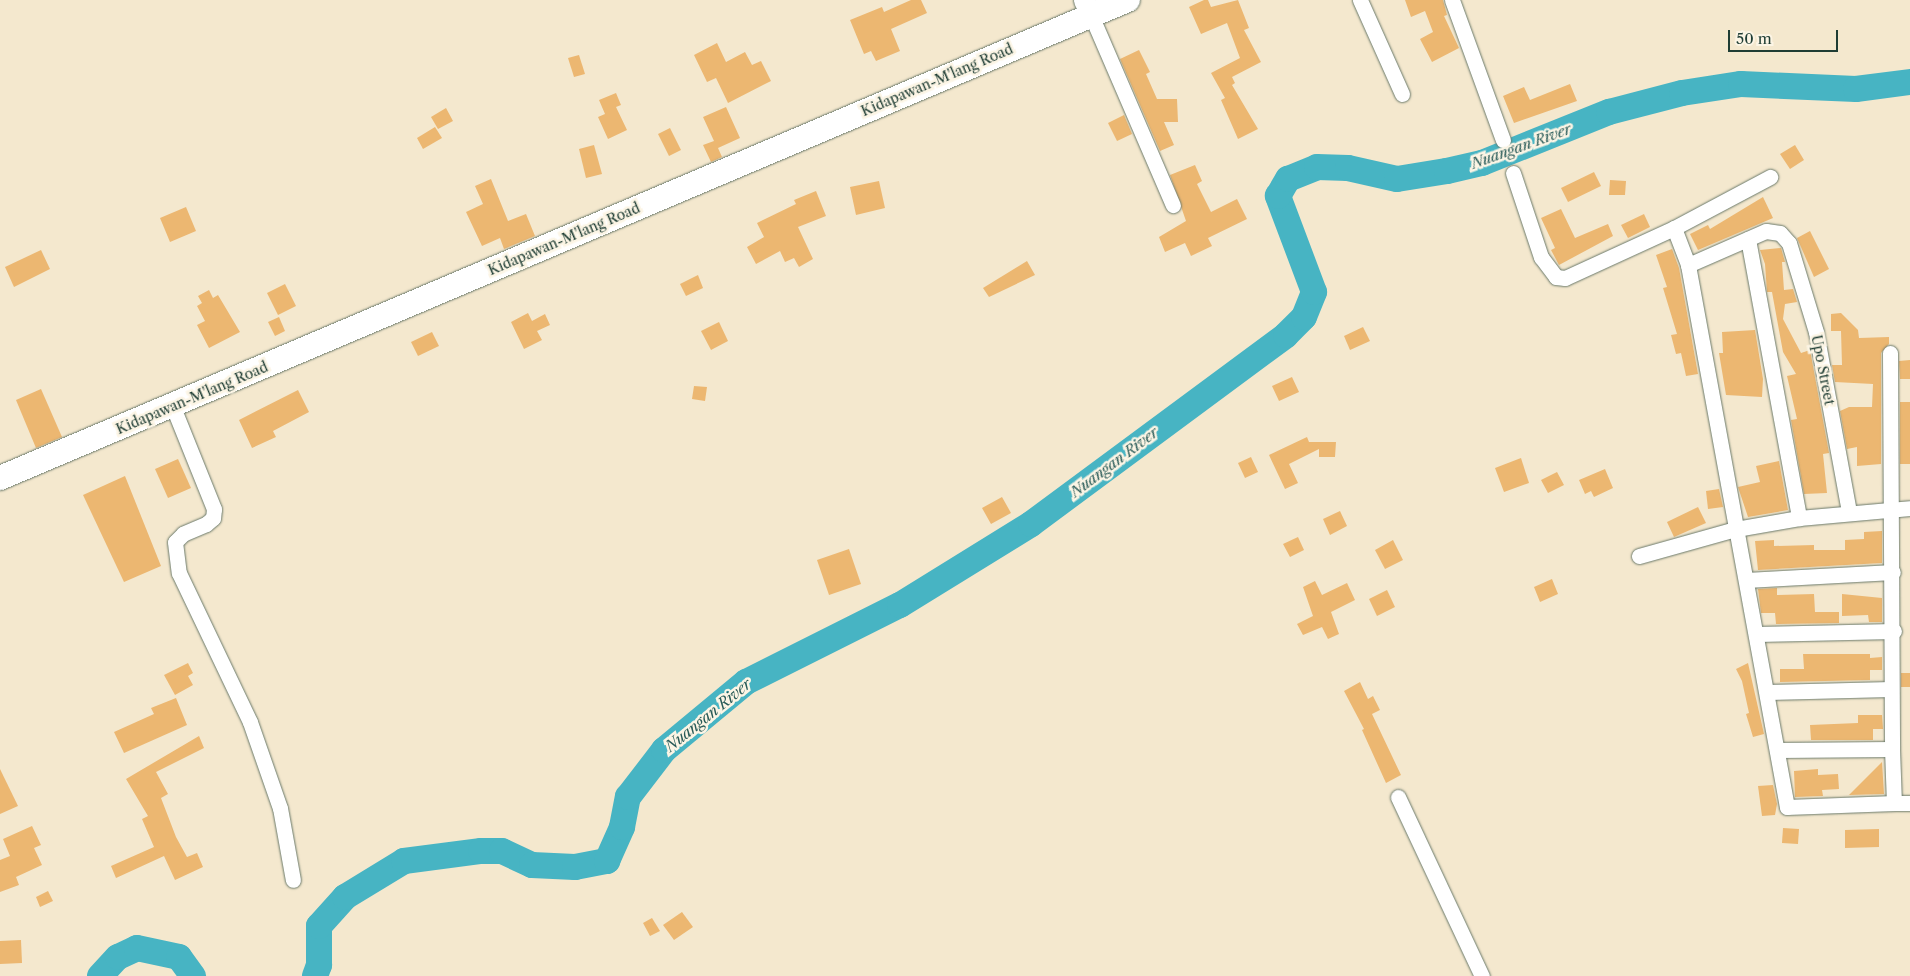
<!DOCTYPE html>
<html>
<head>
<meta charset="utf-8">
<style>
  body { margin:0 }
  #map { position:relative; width:1910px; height:976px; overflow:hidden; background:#f4e8ce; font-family:"Libre Caslon Text",serif }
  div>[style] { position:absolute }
  .river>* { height:26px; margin:-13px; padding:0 13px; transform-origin:13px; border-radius:13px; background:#47b4c3 }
  .building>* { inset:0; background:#ecb771 }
  .roads { filter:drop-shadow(0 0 1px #6a796a) drop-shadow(0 0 1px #6a796a) }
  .street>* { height:15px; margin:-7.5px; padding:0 7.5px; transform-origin:7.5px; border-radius:7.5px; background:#fff }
  .secondary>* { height:21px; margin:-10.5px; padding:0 10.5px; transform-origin:10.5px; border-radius:10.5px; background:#fff }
  .primary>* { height:24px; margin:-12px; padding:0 12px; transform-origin:12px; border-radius:12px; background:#fff }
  span { translate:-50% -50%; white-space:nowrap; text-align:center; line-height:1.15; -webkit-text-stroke:5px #fcf5e5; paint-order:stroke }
  .street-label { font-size:14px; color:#1f3d34 }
  .water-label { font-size:15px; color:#295b58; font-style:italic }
  .scale { position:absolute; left:1728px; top:30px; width:110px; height:22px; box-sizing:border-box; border:2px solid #1f3d34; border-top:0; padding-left:6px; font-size:15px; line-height:18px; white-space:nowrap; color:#1f3d34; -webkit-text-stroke:4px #fcf5e5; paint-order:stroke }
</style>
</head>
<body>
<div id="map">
  <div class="river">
    <div style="left:100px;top:976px;width:26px;rotate:-47deg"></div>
    <div style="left:118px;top:957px;width:21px;rotate:-25deg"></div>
    <div style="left:137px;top:948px;width:43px;rotate:12.1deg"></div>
    <div style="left:179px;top:957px;width:24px;rotate:54deg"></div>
    <div style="left:315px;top:976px;width:12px;rotate:-70deg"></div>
    <div style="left:319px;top:965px;width:39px;rotate:-90deg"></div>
    <div style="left:319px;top:926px;width:39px;rotate:-48deg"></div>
    <div style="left:345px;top:897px;width:69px;rotate:-31.4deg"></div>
    <div style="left:404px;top:861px;width:78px;rotate:-7.4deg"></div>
    <div style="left:481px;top:851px;width:21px"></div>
    <div style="left:502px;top:851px;width:33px;rotate:25deg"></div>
    <div style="left:532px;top:865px;width:43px;rotate:2.7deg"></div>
    <div style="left:575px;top:867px;width:33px;rotate:-11deg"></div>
    <div style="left:607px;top:861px;width:37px;rotate:-66deg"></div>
    <div style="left:622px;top:827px;width:31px;rotate:-79deg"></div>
    <div style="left:628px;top:797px;width:59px;rotate:-52.5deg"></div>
    <div style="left:664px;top:750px;width:107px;rotate:-39.7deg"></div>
    <div style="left:746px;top:682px;width:172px;rotate:-26.6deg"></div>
    <div style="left:900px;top:605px;width:154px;rotate:-31.7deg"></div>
    <div style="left:1031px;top:524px;width:317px;rotate:-36.5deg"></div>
    <div style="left:1286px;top:335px;width:25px;rotate:-45deg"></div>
    <div style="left:1304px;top:317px;width:27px;rotate:-68deg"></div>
    <div style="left:1314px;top:292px;width:103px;rotate:-110.6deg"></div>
    <div style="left:1278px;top:196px;width:20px;rotate:-60deg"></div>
    <div style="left:1288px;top:179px;width:31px;rotate:-22deg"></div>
    <div style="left:1317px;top:167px;width:31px;rotate:2deg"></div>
    <div style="left:1348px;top:168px;width:50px;rotate:12.7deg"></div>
    <div style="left:1397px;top:179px;width:51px;rotate:-9.1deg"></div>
    <div style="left:1447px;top:171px;width:36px;rotate:-13deg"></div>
    <div style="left:1482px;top:163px;width:137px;rotate:-21.9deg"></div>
    <div style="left:1609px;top:112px;width:75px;rotate:-14.6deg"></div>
    <div style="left:1682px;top:93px;width:60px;rotate:-8.7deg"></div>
    <div style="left:1741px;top:84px;width:115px;rotate:2.5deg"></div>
    <div style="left:1856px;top:89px;width:54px;rotate:-7.4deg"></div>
  </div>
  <div class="building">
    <div style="clip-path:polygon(911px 0,921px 0,927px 13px,891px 29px,900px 51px,876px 61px,871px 51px,864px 54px,850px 20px,882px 7px,884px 12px)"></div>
    <div style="clip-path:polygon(1204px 0,1208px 0,1211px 7px,1238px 0,1249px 28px,1244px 30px,1261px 62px,1232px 77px,1235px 83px,1232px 85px,1258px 129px,1238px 139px,1221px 100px,1225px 98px,1211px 73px,1240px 58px,1227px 23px,1201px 34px,1189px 7px)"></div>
    <div style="clip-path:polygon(1405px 0,1443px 0,1447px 15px,1444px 16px,1459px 48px,1432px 62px,1420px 39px,1433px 32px,1425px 11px,1411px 17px)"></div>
    <div style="clip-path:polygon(717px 43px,726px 62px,745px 52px,752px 65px,761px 61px,771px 81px,728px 103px,716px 78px,707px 82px,694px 55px)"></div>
    <div style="clip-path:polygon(1139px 50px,1150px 72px,1146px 74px,1157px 99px,1177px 99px,1178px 122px,1164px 122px,1174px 145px,1160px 151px,1120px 59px)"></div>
    <div style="clip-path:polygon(579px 55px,585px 74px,574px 77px,568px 58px)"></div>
    <div style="clip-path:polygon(1570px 84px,1577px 101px,1514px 123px,1503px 96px,1524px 87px,1530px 100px)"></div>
    <div style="clip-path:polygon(616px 93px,621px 105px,616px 107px,627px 130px,608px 139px,598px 117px,605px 114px,599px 100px)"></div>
    <div style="clip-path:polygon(726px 107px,740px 138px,718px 148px,722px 157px,711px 162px,703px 145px,714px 141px,703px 117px)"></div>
    <div style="clip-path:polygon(446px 108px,453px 121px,438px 129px,431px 117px)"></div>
    <div style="clip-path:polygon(1124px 115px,1132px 134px,1117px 141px,1108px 123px)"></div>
    <div style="clip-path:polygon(435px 127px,442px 138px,423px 149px,417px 138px)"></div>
    <div style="clip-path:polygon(670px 128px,681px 150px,669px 156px,658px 134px)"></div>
    <div style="clip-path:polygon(594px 145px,602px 174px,586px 178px,579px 149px)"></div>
    <div style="clip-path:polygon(1795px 145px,1804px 160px,1790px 169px,1780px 154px)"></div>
    <div style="clip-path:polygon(1195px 165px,1202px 181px,1197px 184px,1211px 212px,1237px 199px,1247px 219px,1208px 238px,1212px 246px,1191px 256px,1185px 243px,1165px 252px,1159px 237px,1186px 221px,1170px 175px)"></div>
    <div style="clip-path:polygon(1594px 172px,1601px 186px,1568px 202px,1561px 188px)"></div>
    <div style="clip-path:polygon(491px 179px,508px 221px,526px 214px,535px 236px,504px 249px,500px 238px,482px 246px,466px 212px,483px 204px,475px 186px)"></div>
    <div style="clip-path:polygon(1610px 180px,1626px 181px,1625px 195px,1609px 195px)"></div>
    <div style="clip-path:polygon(879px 181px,885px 208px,856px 215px,850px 187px)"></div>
    <div style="clip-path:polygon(816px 191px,826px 216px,798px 227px,813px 259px,799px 267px,794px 258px,785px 262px,780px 251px,756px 264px,747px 247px,764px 237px,757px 223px,796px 204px,794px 200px)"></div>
    <div style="clip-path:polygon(1763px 197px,1773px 218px,1698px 250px,1690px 234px,1708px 225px,1710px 229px)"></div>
    <div style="clip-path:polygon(186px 207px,196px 231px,170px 242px,160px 218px)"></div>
    <div style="clip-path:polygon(1561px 209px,1575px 238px,1608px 224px,1613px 236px,1559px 265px,1551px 250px,1555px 248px,1541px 218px)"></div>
    <div style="clip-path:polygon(1644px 214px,1650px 227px,1628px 238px,1621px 225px)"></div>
    <div style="clip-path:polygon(1810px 231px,1829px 269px,1814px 277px,1797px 238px)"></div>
    <div style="clip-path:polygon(1781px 248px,1785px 262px,1782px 262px,1784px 290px,1793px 289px,1797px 302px,1785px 304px,1783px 319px,1801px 353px,1810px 350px,1829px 453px,1823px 454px,1827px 493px,1804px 494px,1791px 420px,1797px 419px,1787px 376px,1796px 374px,1783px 352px,1772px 292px,1767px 292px,1765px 264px,1760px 250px)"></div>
    <div style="clip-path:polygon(1672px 249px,1679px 268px,1698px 374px,1686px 376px,1681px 353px,1676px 354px,1671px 335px,1677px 334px,1663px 288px,1667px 287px,1656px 255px)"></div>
    <div style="clip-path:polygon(41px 250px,50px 269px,14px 287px,5px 267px)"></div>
    <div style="clip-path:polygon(1027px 261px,1035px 275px,989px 297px,983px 288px)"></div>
    <div style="clip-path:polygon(698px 275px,703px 288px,686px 296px,680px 284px)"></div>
    <div style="clip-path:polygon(285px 284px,296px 306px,278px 315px,267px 293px)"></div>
    <div style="clip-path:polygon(209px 290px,213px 298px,218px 295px,240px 332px,209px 348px,197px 325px,205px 321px,197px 306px,202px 303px,198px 296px)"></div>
    <div style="clip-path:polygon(528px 313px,532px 321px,545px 314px,550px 325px,537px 331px,542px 340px,524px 349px,511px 322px)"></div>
    <div style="clip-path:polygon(1841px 313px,1858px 330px,1859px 338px,1889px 337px,1889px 344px,1881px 353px,1881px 464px,1857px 466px,1857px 447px,1847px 449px,1840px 411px,1849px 407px,1872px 407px,1873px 384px,1835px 382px,1832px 365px,1842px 365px,1841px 331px,1831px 331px,1831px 314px)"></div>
    <div style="clip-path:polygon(279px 317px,285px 331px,275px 336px,268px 322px)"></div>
    <div style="clip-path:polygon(719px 322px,728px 341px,711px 350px,701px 331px)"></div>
    <div style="clip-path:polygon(1363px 327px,1370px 341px,1350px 350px,1344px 336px)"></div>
    <div style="clip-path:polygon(1755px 330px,1763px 379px,1762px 397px,1726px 395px,1719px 353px,1723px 353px,1722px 332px)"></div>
    <div style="clip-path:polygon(432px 332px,439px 346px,418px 356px,411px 342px)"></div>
    <div style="clip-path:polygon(1910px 360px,1910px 379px,1900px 379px,1899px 361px)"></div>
    <div style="clip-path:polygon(1292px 377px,1299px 392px,1279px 401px,1272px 386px)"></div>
    <div style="clip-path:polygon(694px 386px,707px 387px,705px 401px,692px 399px)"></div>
    <div style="clip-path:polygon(41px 389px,62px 437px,36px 448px,16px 400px)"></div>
    <div style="clip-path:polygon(298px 390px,309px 412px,273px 431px,276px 437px,252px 448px,239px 420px)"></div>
    <div style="clip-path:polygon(1900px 402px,1910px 402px,1910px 464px,1900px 464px)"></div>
    <div style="clip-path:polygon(1307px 437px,1309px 442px,1336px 442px,1335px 457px,1319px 457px,1319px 449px,1289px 464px,1298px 483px,1285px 489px,1269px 455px)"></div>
    <div style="clip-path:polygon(1251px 457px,1258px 472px,1245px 478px,1238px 463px)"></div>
    <div style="clip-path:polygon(1521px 458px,1529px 483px,1504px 492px,1495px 468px)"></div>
    <div style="clip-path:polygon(178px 459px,191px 488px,168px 498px,155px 469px)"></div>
    <div style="clip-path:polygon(1779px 461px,1788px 510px,1748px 517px,1738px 487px,1760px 482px,1756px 466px)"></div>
    <div style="clip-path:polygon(1605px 469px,1613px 488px,1594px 497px,1591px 491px,1585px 494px,1579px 480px)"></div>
    <div style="clip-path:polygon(1557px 472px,1564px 485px,1548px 493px,1541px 480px)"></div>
    <div style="clip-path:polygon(125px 476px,161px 566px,124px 582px,83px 495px)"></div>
    <div style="clip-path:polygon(1719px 489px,1723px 507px,1708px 509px,1706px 491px)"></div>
    <div style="clip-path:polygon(1002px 497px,1011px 513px,991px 524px,982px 508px)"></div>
    <div style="clip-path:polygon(1698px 507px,1706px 523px,1674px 537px,1667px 522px)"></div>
    <div style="clip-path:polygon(1340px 511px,1347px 526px,1330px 535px,1323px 519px)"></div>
    <div style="clip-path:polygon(1882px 531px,1882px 563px,1758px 570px,1755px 541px,1774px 540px,1774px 546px,1814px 545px,1814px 550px,1845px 550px,1845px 540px,1864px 539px,1864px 532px)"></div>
    <div style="clip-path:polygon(1298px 537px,1304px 550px,1290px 557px,1283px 544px)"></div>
    <div style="clip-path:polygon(1393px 540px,1403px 560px,1385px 569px,1375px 550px)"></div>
    <div style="clip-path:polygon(849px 549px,861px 584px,829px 595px,817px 560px)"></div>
    <div style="clip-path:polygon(1552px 579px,1558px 594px,1540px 602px,1534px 587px)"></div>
    <div style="clip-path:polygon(1315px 581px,1322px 595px,1347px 583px,1355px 600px,1331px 612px,1339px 634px,1328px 639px,1322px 627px,1303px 635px,1297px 624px,1313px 616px,1303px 587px)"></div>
    <div style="clip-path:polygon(1777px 588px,1777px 595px,1814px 594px,1815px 612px,1839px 612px,1839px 623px,1776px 624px,1775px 613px,1761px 613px,1758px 589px)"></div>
    <div style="clip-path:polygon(1387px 590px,1395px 607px,1377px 616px,1369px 599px)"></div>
    <div style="clip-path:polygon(1842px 594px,1882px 598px,1882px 622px,1869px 622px,1868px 615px,1842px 616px)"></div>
    <div style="clip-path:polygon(1803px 654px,1870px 654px,1870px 658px,1882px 657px,1882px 670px,1870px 670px,1870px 680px,1780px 682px,1780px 669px,1804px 669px)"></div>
    <div style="clip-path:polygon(188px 663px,193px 673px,188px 676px,193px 685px,175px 695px,164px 675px)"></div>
    <div style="clip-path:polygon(1748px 663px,1764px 734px,1753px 737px,1746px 714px,1749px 713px,1742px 681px,1736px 669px)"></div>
    <div style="clip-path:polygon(1901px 673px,1910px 673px,1910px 687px,1901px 687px)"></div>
    <div style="clip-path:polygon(1360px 682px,1368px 699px,1373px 696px,1380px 710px,1372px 714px,1401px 775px,1386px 783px,1362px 730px,1364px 729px,1344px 691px)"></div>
    <div style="clip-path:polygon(176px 698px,187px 725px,124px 753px,114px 732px,154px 714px,151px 708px)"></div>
    <div style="clip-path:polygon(1858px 715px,1882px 715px,1883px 729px,1873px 729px,1873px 740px,1811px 740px,1810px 725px,1858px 723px)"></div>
    <div style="clip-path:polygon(199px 736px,204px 748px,156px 772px,168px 794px,161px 798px,176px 837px,187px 857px,197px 853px,203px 867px,175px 880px,164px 856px,116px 878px,111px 866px,154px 847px,142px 819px,148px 816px,126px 779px)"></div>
    <div style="clip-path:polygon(1882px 762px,1884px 794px,1849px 795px)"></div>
    <div style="clip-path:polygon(0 769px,18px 806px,0 814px)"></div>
    <div style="clip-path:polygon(1818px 769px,1818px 775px,1838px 774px,1839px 789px,1822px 790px,1823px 796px,1795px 797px,1794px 771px)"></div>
    <div style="clip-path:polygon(1773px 785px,1777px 804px,1775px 815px,1762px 816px,1758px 786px)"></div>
    <div style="clip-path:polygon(32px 826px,41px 845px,34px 848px,42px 865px,16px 877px,19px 885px,0 892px,0 860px,10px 856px,3px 839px)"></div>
    <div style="clip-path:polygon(1783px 828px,1799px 829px,1798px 844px,1782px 843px)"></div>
    <div style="clip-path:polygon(1879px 829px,1879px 847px,1845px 848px,1845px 830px)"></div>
    <div style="clip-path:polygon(48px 891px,53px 901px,40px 907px,36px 897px)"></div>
    <div style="clip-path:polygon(682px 912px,693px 927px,674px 940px,663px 925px)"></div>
    <div style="clip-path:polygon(652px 918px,660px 931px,650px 936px,643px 923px)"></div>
    <div style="clip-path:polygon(21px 940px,22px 963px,0 964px,0 941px)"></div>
  </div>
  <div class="roads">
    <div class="street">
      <div style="left:1360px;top:0;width:103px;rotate:65.9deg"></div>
      <div style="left:1452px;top:0;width:149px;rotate:70deg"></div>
      <div style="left:1091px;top:15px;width:207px;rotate:66.7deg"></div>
      <div style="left:1513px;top:173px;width:89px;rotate:71.6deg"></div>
      <div style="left:1541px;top:257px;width:25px;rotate:53deg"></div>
      <div style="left:1556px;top:277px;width:9px;rotate:6deg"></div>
      <div style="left:1565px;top:278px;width:120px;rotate:-24.6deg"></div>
      <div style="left:1674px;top:228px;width:109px;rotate:-28deg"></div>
      <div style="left:1674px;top:228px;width:40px;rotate:69deg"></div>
      <div style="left:1688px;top:265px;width:551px;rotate:79.65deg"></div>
      <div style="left:1787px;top:807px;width:107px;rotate:-2.1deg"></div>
      <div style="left:1748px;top:239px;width:284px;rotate:79.6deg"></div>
      <div style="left:1688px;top:265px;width:85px;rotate:-23.6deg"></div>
      <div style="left:1766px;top:231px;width:14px;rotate:8deg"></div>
      <div style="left:1780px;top:233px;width:13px;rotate:48deg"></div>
      <div style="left:1789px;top:243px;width:93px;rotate:73.1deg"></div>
      <div style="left:1816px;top:332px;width:183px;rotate:79.6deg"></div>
      <div style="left:1890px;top:353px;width:396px;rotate:89.7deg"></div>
      <div style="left:1892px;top:749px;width:54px;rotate:87.9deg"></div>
      <div style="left:1894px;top:803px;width:16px"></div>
      <div style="left:173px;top:407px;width:110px;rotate:68.1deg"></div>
      <div style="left:214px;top:509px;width:9px;rotate:96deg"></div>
      <div style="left:213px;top:518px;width:9px;rotate:139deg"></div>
      <div style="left:206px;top:524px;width:25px;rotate:157deg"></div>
      <div style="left:183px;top:534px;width:11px;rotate:135deg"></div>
      <div style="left:175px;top:542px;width:31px;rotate:83deg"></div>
      <div style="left:179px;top:573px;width:165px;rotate:64.5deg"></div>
      <div style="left:250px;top:722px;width:91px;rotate:70.8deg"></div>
      <div style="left:280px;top:808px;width:73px;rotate:79.8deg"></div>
      <div style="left:1639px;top:556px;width:101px;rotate:-15.6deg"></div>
      <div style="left:1736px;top:529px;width:64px;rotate:-9.9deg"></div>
      <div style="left:1799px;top:518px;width:111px;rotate:-5.1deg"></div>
      <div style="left:1746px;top:580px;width:147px;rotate:-3.1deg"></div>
      <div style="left:1757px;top:634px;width:137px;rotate:-1.3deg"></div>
      <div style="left:1768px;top:692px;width:123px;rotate:-1.4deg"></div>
      <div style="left:1778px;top:750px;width:114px;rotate:-0.5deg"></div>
      <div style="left:1398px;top:797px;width:198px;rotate:64.9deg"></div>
    </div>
    <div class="secondary">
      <div style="left:1084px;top:0;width:17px;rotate:65deg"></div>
    </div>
    <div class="primary">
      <div style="left:0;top:478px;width:1225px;rotate:-22.97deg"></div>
    </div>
  </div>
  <div class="street-label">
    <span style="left:937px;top:80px;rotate:-23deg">Kidapawan-M'lang Road</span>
    <span style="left:564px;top:239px;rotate:-23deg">Kidapawan-M'lang Road</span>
    <span style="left:1823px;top:370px;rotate:79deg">Upo Street</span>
    <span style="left:192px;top:398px;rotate:-23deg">Kidapawan-M'lang Road</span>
  </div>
  <div class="water-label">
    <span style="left:1521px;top:146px;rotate:-20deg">Nuangan River</span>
    <span style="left:1114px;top:462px;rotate:-37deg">Nuangan River</span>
    <span style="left:708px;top:715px;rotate:-39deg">Nuangan River</span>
  </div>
  <div class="scale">50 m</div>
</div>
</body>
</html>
